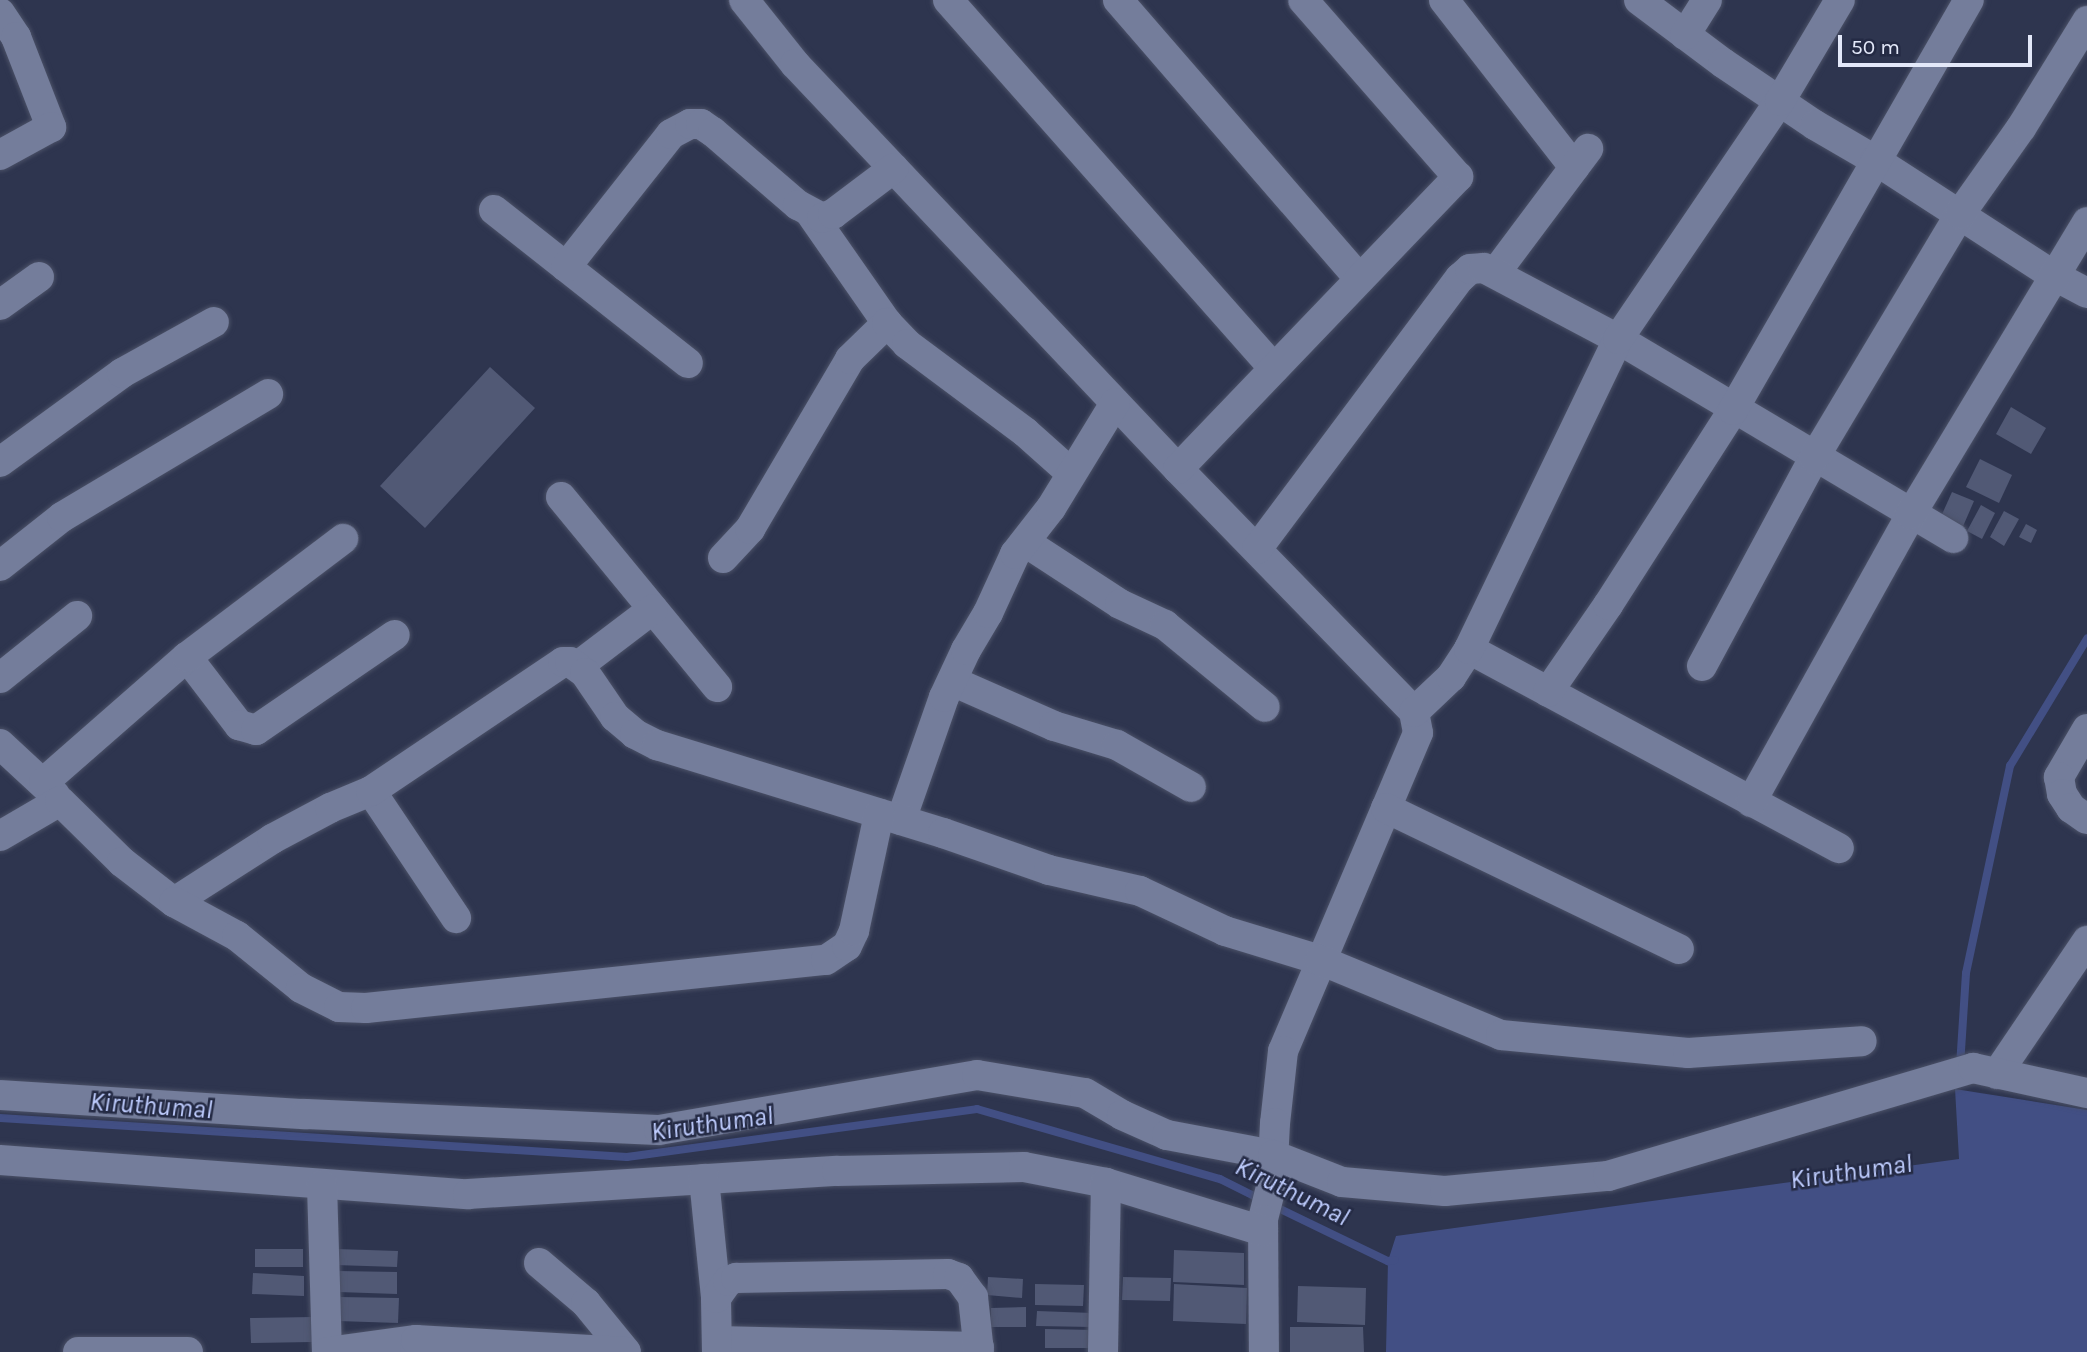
<!DOCTYPE html>
<html>
<head>
<meta charset="utf-8">
<style>
  body { margin:0 }
  #map { position:relative; width:2087px; height:1352px; overflow:hidden; background:#2e354f; font-family:Karla,sans-serif }
  div>[style] { position:absolute }
  .water>* { inset:0; background:#424f84 }
  .stream>* { height:8px; margin:-4px; padding:0 4px; transform-origin:4px; border-radius:4px; background:#424f84 }
  .building>* { inset:0; background:#515975 }
  .roads { filter:drop-shadow(0 0 2px #4b5167) drop-shadow(0 0 2px #4b5167) }
  .minor>* { height:30px; margin:-15px; padding:0 15px; transform-origin:15px; border-radius:15px; background:#747d9b }
  span { translate:-50% -50%; white-space:nowrap; text-align:center; line-height:1.15; -webkit-text-stroke:5px #242a44; paint-order:stroke }
  .water-label { font-size:26px; color:#beccfe; font-style:italic }
  .scale { position:absolute; left:1838px; top:35px; width:194px; height:32px; box-sizing:border-box; border:4px solid #e3e8f9; border-top:0; padding-left:9px; font-size:21px; line-height:24px; white-space:nowrap; color:#e3e8f9; -webkit-text-stroke:5px #242a44; paint-order:stroke }
</style>
</head>
<body>
<div id="map">
  <div class="water">
    <div style="clip-path:polygon(1955px 1089px,2087px 1110px,2087px 1352px,1386px 1352px,1388px 1261px,1396px 1236px,1959px 1159px)"></div>
  </div>
  <div class="stream">
    <div style="left:1960px;top:1066px;width:93px;rotate:-86.3deg"></div>
    <div style="left:1966px;top:973px;width:212px;rotate:-78deg"></div>
    <div style="left:2010px;top:766px;width:149px;rotate:-58.8deg"></div>
    <div style="left:0;top:1118px;width:628px;rotate:3.56deg"></div>
    <div style="left:627px;top:1157px;width:353px;rotate:-7.8deg"></div>
    <div style="left:977px;top:1109px;width:253px;rotate:16.1deg"></div>
    <div style="left:1220px;top:1179px;width:47px;rotate:26.6deg"></div>
    <div style="left:1274px;top:1206px;width:127px;rotate:25.8deg"></div>
    <div style="left:1388px;top:1261px;width:7px;rotate:-8deg"></div>
  </div>
  <div class="building">
    <div style="clip-path:polygon(490px 367px,535px 408px,425px 528px,380px 486px)"></div>
    <div style="clip-path:polygon(2011px 407px,2046px 428px,2031px 454px,1996px 434px)"></div>
    <div style="clip-path:polygon(1980px 459px,2012px 475px,1999px 503px,1966px 487px)"></div>
    <div style="clip-path:polygon(1952px 492px,1974px 501px,1961px 531px,1939px 521px)"></div>
    <div style="clip-path:polygon(1981px 505px,1995px 513px,1982px 539px,1967px 531px)"></div>
    <div style="clip-path:polygon(2004px 511px,2019px 519px,2004px 546px,1990px 537px)"></div>
    <div style="clip-path:polygon(2026px 524px,2037px 530px,2031px 543px,2019px 537px)"></div>
    <div style="clip-path:polygon(255px 1249px,303px 1249px,303px 1267px,255px 1267px)"></div>
    <div style="clip-path:polygon(336px 1249px,398px 1251px,397px 1267px,335px 1265px)"></div>
    <div style="clip-path:polygon(1174px 1250px,1244px 1253px,1244px 1285px,1173px 1282px)"></div>
    <div style="clip-path:polygon(338px 1271px,397px 1272px,397px 1294px,338px 1292px)"></div>
    <div style="clip-path:polygon(253px 1273px,304px 1276px,304px 1296px,252px 1294px)"></div>
    <div style="clip-path:polygon(988px 1277px,1023px 1279px,1022px 1298px,987px 1295px)"></div>
    <div style="clip-path:polygon(1123px 1277px,1171px 1278px,1170px 1301px,1122px 1300px)"></div>
    <div style="clip-path:polygon(1035px 1284px,1084px 1285px,1083px 1306px,1035px 1305px)"></div>
    <div style="clip-path:polygon(1174px 1284px,1247px 1288px,1246px 1324px,1173px 1321px)"></div>
    <div style="clip-path:polygon(1298px 1286px,1366px 1288px,1365px 1325px,1297px 1322px)"></div>
    <div style="clip-path:polygon(339px 1297px,399px 1298px,398px 1323px,338px 1321px)"></div>
    <div style="clip-path:polygon(1026px 1307px,1026px 1327px,991px 1327px,991px 1308px)"></div>
    <div style="clip-path:polygon(1037px 1311px,1093px 1313px,1092px 1327px,1036px 1326px)"></div>
    <div style="clip-path:polygon(312px 1317px,312px 1342px,251px 1343px,250px 1318px)"></div>
    <div style="clip-path:polygon(1290px 1327px,1363px 1327px,1364px 1352px,1290px 1352px)"></div>
    <div style="clip-path:polygon(1045px 1329px,1095px 1330px,1095px 1348px,1045px 1348px)"></div>
  </div>
  <div class="roads">
    <div class="minor">
      <div style="left:744px;top:0;width:82px;rotate:51.4deg"></div>
      <div style="left:795px;top:64px;width:557px;rotate:46.6deg"></div>
      <div style="left:1178px;top:469px;width:339px;rotate:45.8deg"></div>
      <div style="left:1414px;top:712px;width:21px;rotate:79deg"></div>
      <div style="left:1418px;top:733px;width:345px;rotate:113deg"></div>
      <div style="left:1283px;top:1051px;width:72px;rotate:96.3deg"></div>
      <div style="left:1275px;top:1123px;width:60px;rotate:92.9deg"></div>
      <div style="left:1272px;top:1183px;width:38px;rotate:104deg"></div>
      <div style="left:1263px;top:1220px;width:132px;rotate:89.6deg"></div>
      <div style="left:948px;top:0;width:492px;rotate:48.5deg"></div>
      <div style="left:1118px;top:0;width:369px;rotate:49.1deg"></div>
      <div style="left:1444px;top:0;width:212px;rotate:52.1deg"></div>
      <div style="left:1639px;top:0;width:105px;rotate:36.9deg"></div>
      <div style="left:1723px;top:63px;width:111px;rotate:34deg"></div>
      <div style="left:1815px;top:125px;width:69px;rotate:30.3deg"></div>
      <div style="left:1875px;top:160px;width:212px;rotate:32.9deg"></div>
      <div style="left:2053px;top:275px;width:38px;rotate:28deg"></div>
      <div style="left:0;top:13px;width:29px;rotate:56deg"></div>
      <div style="left:16px;top:37px;width:97px;rotate:68.7deg"></div>
      <div style="left:51px;top:127px;width:58px;rotate:151.2deg"></div>
      <div style="left:1685px;top:35px;width:41px;rotate:-57.8deg"></div>
      <div style="left:494px;top:210px;width:247px;rotate:38.3deg"></div>
      <div style="left:811px;top:214px;width:133px;rotate:55.1deg"></div>
      <div style="left:566px;top:267px;width:169px;rotate:-51.7deg"></div>
      <div style="left:671px;top:134px;width:21px;rotate:-28deg"></div>
      <div style="left:690px;top:124px;width:11px"></div>
      <div style="left:701px;top:124px;width:14px;rotate:34deg"></div>
      <div style="left:713px;top:132px;width:112px;rotate:40.7deg"></div>
      <div style="left:798px;top:205px;width:27px;rotate:28deg"></div>
      <div style="left:822px;top:218px;width:12px;rotate:-20deg"></div>
      <div style="left:833px;top:214px;width:76px;rotate:-37deg"></div>
      <div style="left:1496px;top:272px;width:154px;rotate:-53.2deg"></div>
      <div style="left:0;top:305px;width:48px;rotate:-35.7deg"></div>
      <div style="left:0;top:462px;width:151px;rotate:-36.1deg"></div>
      <div style="left:122px;top:373px;width:105px;rotate:-29deg"></div>
      <div style="left:1178px;top:469px;width:405px;rotate:-46.2deg"></div>
      <div style="left:1458px;top:177px;width:235px;rotate:-131.2deg"></div>
      <div style="left:561px;top:497px;width:246px;rotate:50.6deg"></div>
      <div style="left:1025px;top:542px;width:113px;rotate:33.1deg"></div>
      <div style="left:1120px;top:604px;width:50px;rotate:25deg"></div>
      <div style="left:1165px;top:625px;width:129px;rotate:39.4deg"></div>
      <div style="left:1257px;top:549px;width:339px;rotate:-53.2deg"></div>
      <div style="left:1460px;top:278px;width:13px;rotate:-42deg"></div>
      <div style="left:1470px;top:269px;width:14px;rotate:-4deg"></div>
      <div style="left:1484px;top:268px;width:152px;rotate:27.9deg"></div>
      <div style="left:1618px;top:339px;width:390px;rotate:30.7deg"></div>
      <div style="left:723px;top:558px;width:40px;rotate:-47deg"></div>
      <div style="left:750px;top:529px;width:197px;rotate:-59.5deg"></div>
      <div style="left:850px;top:359px;width:52px;rotate:-44.2deg"></div>
      <div style="left:887px;top:323px;width:29px;rotate:46deg"></div>
      <div style="left:907px;top:344px;width:147px;rotate:36.7deg"></div>
      <div style="left:1025px;top:432px;width:62px;rotate:41.7deg"></div>
      <div style="left:0;top:566px;width:79px;rotate:-38.3deg"></div>
      <div style="left:62px;top:517px;width:240px;rotate:-30.8deg"></div>
      <div style="left:1469px;top:649px;width:420px;rotate:28.3deg"></div>
      <div style="left:187px;top:657px;width:86px;rotate:52.6deg"></div>
      <div style="left:239px;top:725px;width:18px;rotate:16deg"></div>
      <div style="left:256px;top:730px;width:168px;rotate:-34.4deg"></div>
      <div style="left:578px;top:666px;width:94px;rotate:-37.2deg"></div>
      <div style="left:1702px;top:666px;width:236px;rotate:-61.7deg"></div>
      <div style="left:1814px;top:458px;width:284px;rotate:-59.1deg"></div>
      <div style="left:1960px;top:214px;width:105px;rotate:-54.7deg"></div>
      <div style="left:2021px;top:128px;width:126px;rotate:-58.3deg"></div>
      <div style="left:0;top:678px;width:99px;rotate:-38.8deg"></div>
      <div style="left:952px;top:681px;width:111px;rotate:23.8deg"></div>
      <div style="left:1054px;top:726px;width:66px;rotate:16.8deg"></div>
      <div style="left:1117px;top:745px;width:85px;rotate:29.6deg"></div>
      <div style="left:1548px;top:692px;width:106px;rotate:-55.4deg"></div>
      <div style="left:1608px;top:605px;width:232px;rotate:-57.3deg"></div>
      <div style="left:1733px;top:410px;width:473px;rotate:-60.1deg"></div>
      <div style="left:1414px;top:712px;width:51px;rotate:-43.4deg"></div>
      <div style="left:1451px;top:677px;width:33px;rotate:-57deg"></div>
      <div style="left:1469px;top:649px;width:344px;rotate:-64.3deg"></div>
      <div style="left:1618px;top:339px;width:288px;rotate:-55.8deg"></div>
      <div style="left:1780px;top:101px;width:117px;rotate:-59.3deg"></div>
      <div style="left:2087px;top:729px;width:56px;rotate:120.3deg"></div>
      <div style="left:2059px;top:777px;width:17px;rotate:80deg"></div>
      <div style="left:2062px;top:794px;width:17px;rotate:57deg"></div>
      <div style="left:2071px;top:808px;width:19px;rotate:35deg"></div>
      <div style="left:0;top:744px;width:75px;rotate:42.8deg"></div>
      <div style="left:44px;top:782px;width:190px;rotate:-41.2deg"></div>
      <div style="left:187px;top:657px;width:196px;rotate:-37.1deg"></div>
      <div style="left:371px;top:791px;width:153px;rotate:56.2deg"></div>
      <div style="left:1751px;top:802px;width:329px;rotate:-60.9deg"></div>
      <div style="left:1911px;top:514px;width:341px;rotate:-58.9deg"></div>
      <div style="left:1386px;top:808px;width:325px;rotate:25.7deg"></div>
      <div style="left:901px;top:820px;width:130px;rotate:-70.7deg"></div>
      <div style="left:944px;top:697px;width:52px;rotate:-64.9deg"></div>
      <div style="left:966px;top:650px;width:43px;rotate:-59.3deg"></div>
      <div style="left:988px;top:613px;width:65px;rotate:-65.4deg"></div>
      <div style="left:1015px;top:554px;width:58px;rotate:-52deg"></div>
      <div style="left:1051px;top:508px;width:123px;rotate:-58.6deg"></div>
      <div style="left:0;top:836px;width:69px;rotate:-30.3deg"></div>
      <div style="left:60px;top:801px;width:87px;rotate:44.5deg"></div>
      <div style="left:122px;top:862px;width:66px;rotate:37.6deg"></div>
      <div style="left:174px;top:902px;width:117px;rotate:-32.7deg"></div>
      <div style="left:272px;top:839px;width:66px;rotate:-28.1deg"></div>
      <div style="left:330px;top:808px;width:44px;rotate:-22.5deg"></div>
      <div style="left:371px;top:791px;width:231px;rotate:-33.9deg"></div>
      <div style="left:563px;top:662px;width:7px"></div>
      <div style="left:570px;top:662px;width:19px;rotate:36deg"></div>
      <div style="left:585px;top:673px;width:53px;rotate:55.7deg"></div>
      <div style="left:615px;top:717px;width:26px;rotate:40deg"></div>
      <div style="left:635px;top:734px;width:25px;rotate:27deg"></div>
      <div style="left:657px;top:745px;width:299px;rotate:17.1deg"></div>
      <div style="left:943px;top:833px;width:112px;rotate:19.2deg"></div>
      <div style="left:1049px;top:870px;width:93px;rotate:13deg"></div>
      <div style="left:1140px;top:891px;width:94px;rotate:25.2deg"></div>
      <div style="left:1225px;top:931px;width:99px;rotate:17deg"></div>
      <div style="left:1320px;top:960px;width:196px;rotate:22.5deg"></div>
      <div style="left:1501px;top:1035px;width:188px;rotate:5.5deg"></div>
      <div style="left:1688px;top:1053px;width:174px;rotate:-3.9deg"></div>
      <div style="left:174px;top:902px;width:72px;rotate:28.4deg"></div>
      <div style="left:237px;top:936px;width:82px;rotate:39.1deg"></div>
      <div style="left:301px;top:988px;width:42px;rotate:26.6deg"></div>
      <div style="left:339px;top:1007px;width:27px;rotate:2deg"></div>
      <div style="left:366px;top:1008px;width:462px;rotate:-6deg"></div>
      <div style="left:826px;top:960px;width:25px;rotate:-34deg"></div>
      <div style="left:847px;top:946px;width:17px;rotate:-65deg"></div>
      <div style="left:854px;top:931px;width:120px;rotate:-77.9deg"></div>
      <div style="left:1997px;top:1074px;width:161px;rotate:-55.9deg"></div>
      <div style="left:0;top:1095px;width:306px;rotate:3.6deg"></div>
      <div style="left:305px;top:1114px;width:354px;rotate:2.6deg"></div>
      <div style="left:659px;top:1130px;width:323px;rotate:-9.8deg"></div>
      <div style="left:977px;top:1075px;width:109px;rotate:9.5deg"></div>
      <div style="left:1085px;top:1093px;width:43px;rotate:30.7deg"></div>
      <div style="left:1122px;top:1115px;width:49px;rotate:24deg"></div>
      <div style="left:1167px;top:1135px;width:108px;rotate:10.7deg"></div>
      <div style="left:1273px;top:1155px;width:74px;rotate:21.4deg"></div>
      <div style="left:1342px;top:1182px;width:103px;rotate:5deg"></div>
      <div style="left:1445px;top:1191px;width:164px;rotate:-5.3deg"></div>
      <div style="left:1608px;top:1176px;width:381px;rotate:-16.5deg"></div>
      <div style="left:1973px;top:1068px;width:117px;rotate:12.4deg"></div>
      <div style="left:0;top:1160px;width:469px;rotate:4.2deg"></div>
      <div style="left:468px;top:1194px;width:370px;rotate:-3.6deg"></div>
      <div style="left:837px;top:1171px;width:187px;rotate:-1.2deg"></div>
      <div style="left:1024px;top:1167px;width:84px;rotate:11deg"></div>
      <div style="left:1106px;top:1183px;width:164px;rotate:17deg"></div>
      <div style="left:704px;top:1179px;width:120px;rotate:84.2deg"></div>
      <div style="left:322px;top:1185px;width:167px;rotate:88.3deg"></div>
      <div style="left:327px;top:1352px;width:90px;rotate:-7.7deg"></div>
      <div style="left:539px;top:1263px;width:62px;rotate:40.4deg"></div>
      <div style="left:586px;top:1303px;width:63px;rotate:50.8deg"></div>
      <div style="left:717px;top:1341px;width:262px;rotate:1.3deg"></div>
      <div style="left:78px;top:1352px;width:110px"></div>
      <div style="left:415px;top:1352px;width:12px;rotate:-85deg"></div>
      <div style="left:416px;top:1340px;width:210px;rotate:3.3deg"></div>
      <div style="left:717px;top:1352px;width:54px;rotate:-91.1deg"></div>
      <div style="left:716px;top:1298px;width:21px;rotate:-55deg"></div>
      <div style="left:728px;top:1281px;width:9px;rotate:-21deg"></div>
      <div style="left:736px;top:1278px;width:212px;rotate:-1.1deg"></div>
      <div style="left:948px;top:1274px;width:12px;rotate:20deg"></div>
      <div style="left:959px;top:1278px;width:24px;rotate:54deg"></div>
      <div style="left:973px;top:1297px;width:55px;rotate:83.8deg"></div>
      <div style="left:1103px;top:1352px;width:169px;rotate:-89deg"></div>
    </div>
  </div>
  <div class="water-label">
    <span style="left:151px;top:1106px;rotate:4deg">Kiruthumal</span>
    <span style="left:712px;top:1124px;rotate:-8deg">Kiruthumal</span>
    <span style="left:1851px;top:1172px;rotate:-8deg">Kiruthumal</span>
    <span style="left:1292px;top:1192px;rotate:26deg">Kiruthumal</span>
  </div>
  <div class="scale">50 m</div>
</div>
</body>
</html>
